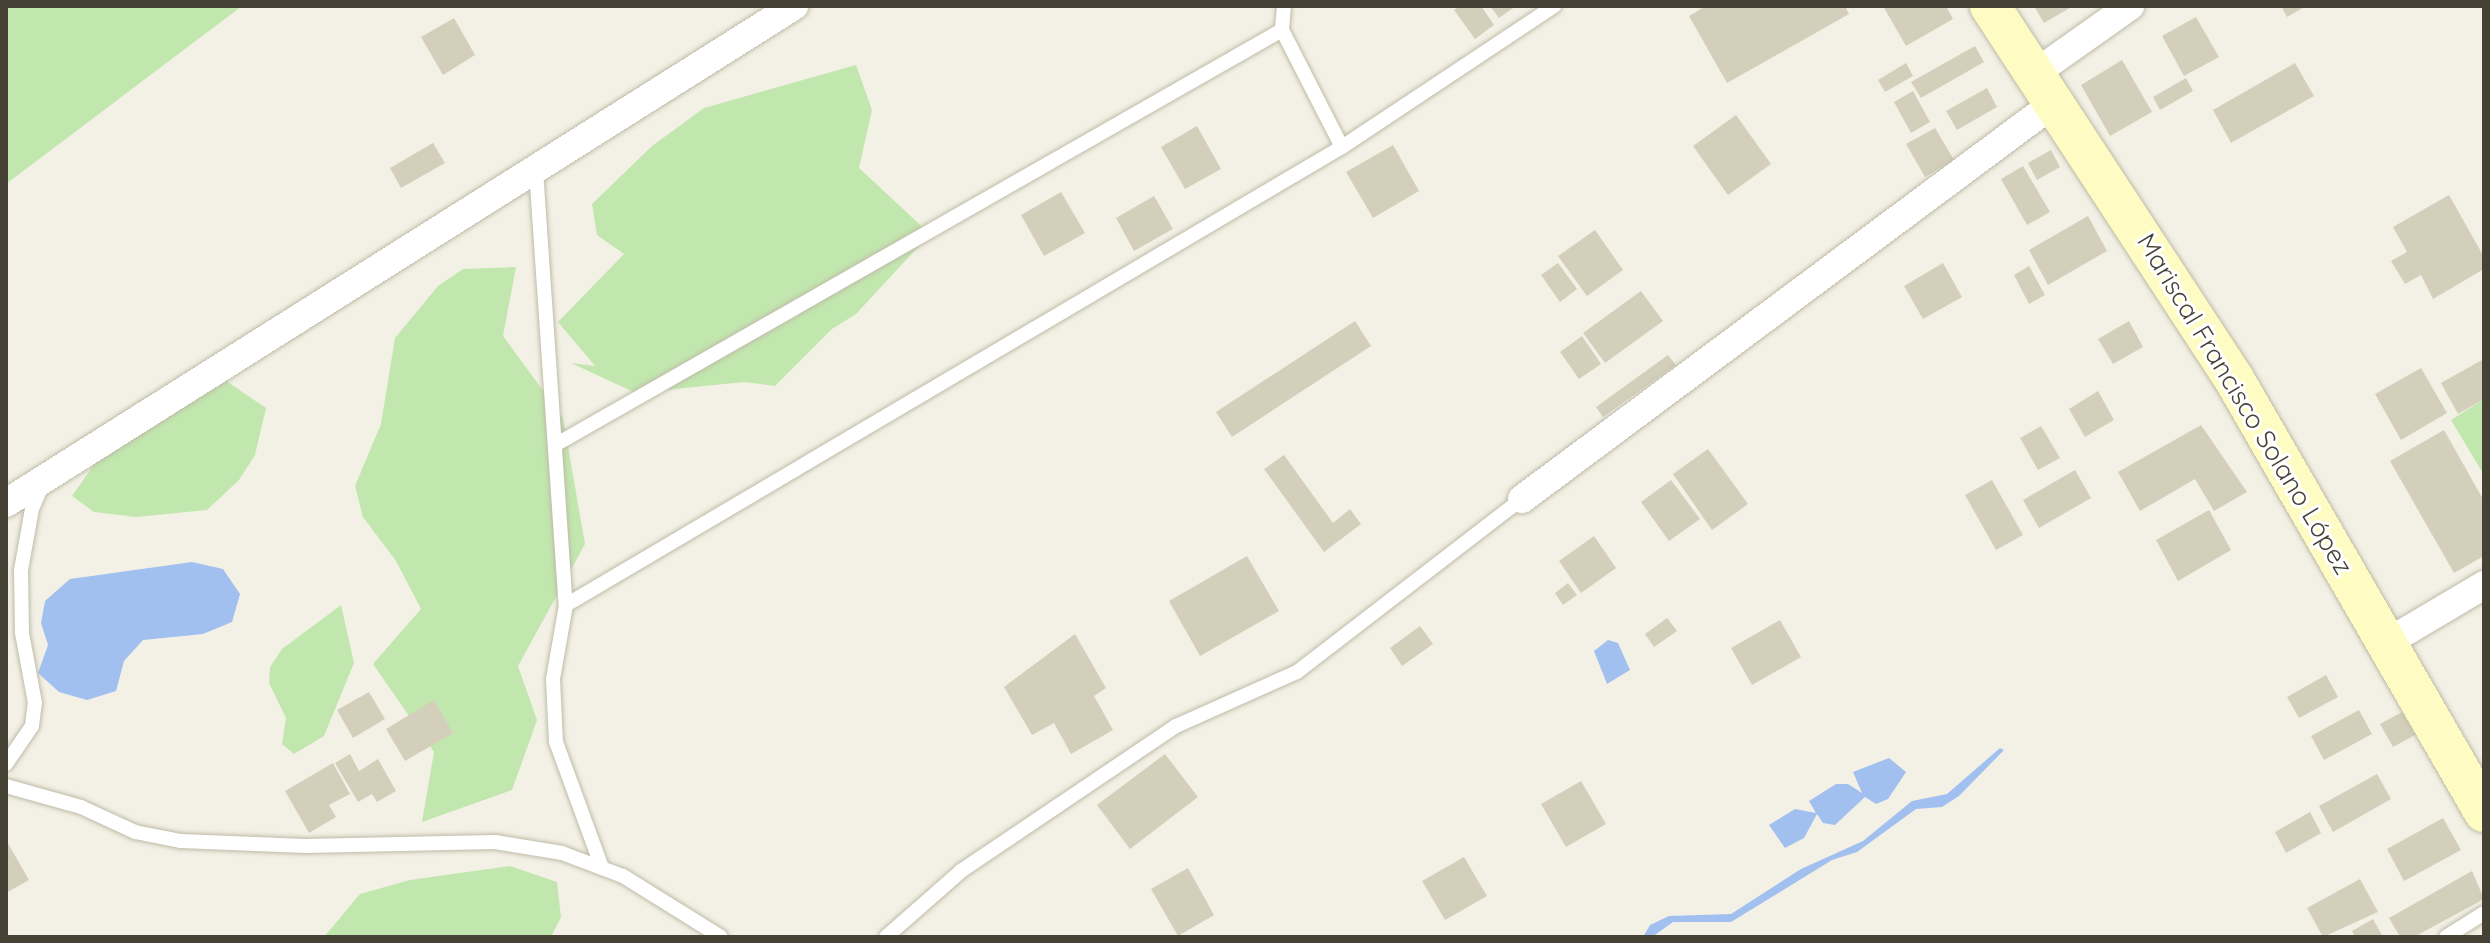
<!DOCTYPE html>
<html>
<head>
<meta charset="utf-8">
<style>
  body { margin:0 }
  #map { position:relative; width:2490px; height:943px; overflow:hidden; background:#f3f1e5; font-family:Quicksand,sans-serif }
  div>[style] { position:absolute }
  .green>* { inset:0; background:#c2e7ae }
  .water>* { inset:0; background:#a1c0f0 }
  .building>* { inset:0; background:#d4cfbb }
  .roads { filter:drop-shadow(0 0 2px #bebba8) drop-shadow(0 0 2px #bebba8) }
  .service>* { height:14px; margin:-7px; padding:0 7px; transform-origin:7px; border-radius:7px; background:#fff }
  .minor>* { height:28px; margin:-14px; padding:0 14px; transform-origin:14px; border-radius:14px; background:#fff }
  .secondary>* { height:40px; margin:-20px; padding:0 20px; transform-origin:20px; border-radius:20px; background:#fefcc3 }
  span { translate:-50% -50%; white-space:nowrap; text-align:center; line-height:1.15; -webkit-text-stroke:6px #fff; paint-order:stroke }
  .street-label { font-size:26px; color:#454235 }
  .frame { position:absolute; inset:0; border:8px solid #454235; pointer-events:none }
</style>
</head>
<body>
<div id="map">
  <div class="green">
    <div style="clip-path:polygon(6px 6px,242px 6px,6px 184px)"></div>
    <div style="clip-path:polygon(856px 65px,872px 110px,859px 168px,930px 234px,856px 314px,832px 329px,775px 386px,744px 382px,636px 393px,571px 363px,595px 366px,558px 322px,624px 254px,597px 235px,592px 204px,652px 146px,704px 108px)"></div>
    <div style="clip-path:polygon(516px 267px,503px 336px,563px 418px,585px 544px,518px 666px,537px 720px,512px 790px,422px 822px,434px 752px,373px 664px,421px 609px,396px 561px,363px 517px,355px 486px,381px 424px,395px 338px,438px 286px,463px 269px)"></div>
    <div style="clip-path:polygon(225px 380px,266px 408px,255px 455px,239px 480px,207px 510px,136px 517px,94px 512px,72px 496px,96px 462px)"></div>
    <div style="clip-path:polygon(2484px 399px,2484px 475px,2451px 420px)"></div>
    <div style="clip-path:polygon(341px 605px,354px 663px,324px 736px,294px 754px,282px 744px,286px 718px,269px 683px,270px 667px,282px 649px)"></div>
    <div style="clip-path:polygon(510px 866px,557px 882px,561px 917px,551px 937px,324px 937px,360px 894px,410px 880px)"></div>
  </div>
  <div class="water">
    <div style="clip-path:polygon(192px 562px,223px 569px,240px 594px,232px 622px,203px 634px,143px 640px,124px 661px,116px 691px,87px 700px,59px 692px,38px 673px,48px 645px,41px 623px,45px 601px,70px 579px)"></div>
    <div style="clip-path:polygon(1608px 640px,1618px 643px,1630px 670px,1607px 684px,1594px 651px)"></div>
    <div style="clip-path:polygon(2000px 748px,2004px 750px,1959px 796px,1942px 807px,1916px 809px,1857px 852px,1832px 860px,1731px 922px,1673px 922px,1652px 937px,1643px 937px,1650px 925px,1669px 916px,1731px 914px,1801px 869px,1863px 841px,1912px 801px,1947px 794px)"></div>
    <div style="clip-path:polygon(1889px 758px,1906px 772px,1888px 799px,1876px 804px,1865px 797px,1835px 825px,1823px 823px,1817px 814px,1804px 838px,1785px 848px,1769px 825px,1795px 809px,1816px 813px,1809px 801px,1836px 784px,1848px 784px,1862px 793px,1853px 772px)"></div>
  </div>
  <div class="building">
    <div style="clip-path:polygon(1460px 6px,1481px 6px,1494px 25px,1475px 39px,1454px 10px)"></div>
    <div style="clip-path:polygon(1490px 6px,1516px 6px,1499px 18px)"></div>
    <div style="clip-path:polygon(1706px 6px,1845px 6px,1849px 14px,1727px 83px,1689px 16px)"></div>
    <div style="clip-path:polygon(1883px 6px,1946px 6px,1953px 19px,1906px 46px)"></div>
    <div style="clip-path:polygon(2034px 6px,2073px 6px,2044px 23px)"></div>
    <div style="clip-path:polygon(2281px 6px,2306px 6px,2287px 17px)"></div>
    <div style="clip-path:polygon(2196px 17px,2219px 57px,2184px 76px,2162px 36px)"></div>
    <div style="clip-path:polygon(454px 18px,475px 55px,443px 75px,421px 37px)"></div>
    <div style="clip-path:polygon(1975px 46px,1984px 62px,1921px 98px,1911px 82px)"></div>
    <div style="clip-path:polygon(2122px 60px,2152px 112px,2110px 136px,2081px 85px)"></div>
    <div style="clip-path:polygon(1906px 63px,1913px 76px,1885px 92px,1878px 80px)"></div>
    <div style="clip-path:polygon(2295px 63px,2314px 96px,2231px 143px,2213px 110px)"></div>
    <div style="clip-path:polygon(2186px 78px,2193px 91px,2160px 110px,2153px 97px)"></div>
    <div style="clip-path:polygon(1987px 88px,1997px 107px,1957px 130px,1946px 111px)"></div>
    <div style="clip-path:polygon(1913px 91px,1930px 122px,1911px 133px,1894px 102px)"></div>
    <div style="clip-path:polygon(1736px 115px,1771px 164px,1728px 195px,1693px 146px)"></div>
    <div style="clip-path:polygon(1197px 126px,1221px 169px,1185px 189px,1161px 147px)"></div>
    <div style="clip-path:polygon(1935px 128px,1954px 160px,1925px 177px,1906px 144px)"></div>
    <div style="clip-path:polygon(433px 143px,445px 163px,401px 188px,390px 168px)"></div>
    <div style="clip-path:polygon(1393px 145px,1419px 191px,1373px 218px,1346px 172px)"></div>
    <div style="clip-path:polygon(2051px 150px,2060px 167px,2037px 180px,2028px 163px)"></div>
    <div style="clip-path:polygon(2023px 166px,2050px 212px,2027px 225px,2001px 179px)"></div>
    <div style="clip-path:polygon(1061px 192px,1085px 233px,1044px 256px,1021px 215px)"></div>
    <div style="clip-path:polygon(2449px 195px,2484px 257px,2484px 269px,2433px 299px,2421px 275px,2405px 284px,2391px 261px,2407px 252px,2393px 227px)"></div>
    <div style="clip-path:polygon(1154px 196px,1173px 229px,1134px 251px,1116px 218px)"></div>
    <div style="clip-path:polygon(2088px 216px,2107px 251px,2048px 285px,2029px 250px)"></div>
    <div style="clip-path:polygon(1595px 230px,1623px 270px,1587px 296px,1558px 256px)"></div>
    <div style="clip-path:polygon(1558px 263px,1577px 289px,1560px 302px,1541px 275px)"></div>
    <div style="clip-path:polygon(1943px 263px,1962px 297px,1923px 319px,1904px 286px)"></div>
    <div style="clip-path:polygon(2029px 266px,2045px 295px,2029px 304px,2014px 275px)"></div>
    <div style="clip-path:polygon(1641px 291px,1663px 321px,1605px 363px,1583px 333px)"></div>
    <div style="clip-path:polygon(1355px 321px,1371px 346px,1232px 437px,1216px 412px)"></div>
    <div style="clip-path:polygon(2129px 321px,2143px 347px,2113px 364px,2098px 339px)"></div>
    <div style="clip-path:polygon(1582px 336px,1601px 364px,1579px 379px,1560px 352px)"></div>
    <div style="clip-path:polygon(1668px 355px,1676px 365px,1603px 417px,1596px 407px)"></div>
    <div style="clip-path:polygon(2482px 360px,2484px 399px,2458px 414px,2441px 383px)"></div>
    <div style="clip-path:polygon(2421px 368px,2447px 413px,2401px 440px,2375px 394px)"></div>
    <div style="clip-path:polygon(2098px 391px,2114px 420px,2085px 437px,2069px 409px)"></div>
    <div style="clip-path:polygon(2201px 425px,2247px 492px,2214px 511px,2195px 479px,2140px 511px,2118px 472px)"></div>
    <div style="clip-path:polygon(2041px 426px,2060px 458px,2038px 470px,2020px 438px)"></div>
    <div style="clip-path:polygon(2444px 430px,2484px 501px,2484px 556px,2454px 573px,2390px 461px)"></div>
    <div style="clip-path:polygon(1708px 449px,1748px 504px,1712px 530px,1673px 474px)"></div>
    <div style="clip-path:polygon(1284px 455px,1333px 523px,1350px 509px,1361px 524px,1324px 552px,1264px 469px)"></div>
    <div style="clip-path:polygon(2075px 470px,2091px 498px,2039px 528px,2023px 500px)"></div>
    <div style="clip-path:polygon(1671px 480px,1700px 519px,1669px 541px,1641px 502px)"></div>
    <div style="clip-path:polygon(1992px 480px,2023px 535px,1996px 550px,1965px 495px)"></div>
    <div style="clip-path:polygon(2209px 510px,2231px 550px,2178px 581px,2156px 540px)"></div>
    <div style="clip-path:polygon(1594px 536px,1616px 568px,1581px 593px,1559px 561px)"></div>
    <div style="clip-path:polygon(1247px 556px,1279px 611px,1200px 656px,1169px 601px)"></div>
    <div style="clip-path:polygon(1568px 583px,1577px 595px,1563px 605px,1555px 593px)"></div>
    <div style="clip-path:polygon(1667px 618px,1677px 631px,1654px 647px,1645px 634px)"></div>
    <div style="clip-path:polygon(1780px 620px,1801px 657px,1752px 685px,1731px 648px)"></div>
    <div style="clip-path:polygon(1420px 626px,1433px 644px,1402px 666px,1390px 648px)"></div>
    <div style="clip-path:polygon(1075px 634px,1106px 688px,1094px 696px,1113px 730px,1071px 754px,1054px 723px,1032px 735px,1004px 687px)"></div>
    <div style="clip-path:polygon(2326px 675px,2338px 697px,2299px 718px,2287px 697px)"></div>
    <div style="clip-path:polygon(369px 692px,385px 719px,353px 738px,337px 710px)"></div>
    <div style="clip-path:polygon(434px 700px,453px 733px,405px 761px,386px 729px)"></div>
    <div style="clip-path:polygon(2359px 710px,2372px 734px,2324px 760px,2311px 736px)"></div>
    <div style="clip-path:polygon(2402px 712px,2415px 735px,2393px 747px,2380px 724px)"></div>
    <div style="clip-path:polygon(350px 754px,359px 771px,378px 759px,396px 791px,377px 802px,372px 794px,358px 802px,335px 763px)"></div>
    <div style="clip-path:polygon(1165px 754px,1198px 797px,1130px 849px,1097px 805px)"></div>
    <div style="clip-path:polygon(333px 763px,350px 794px,329px 805px,336px 817px,309px 833px,285px 791px)"></div>
    <div style="clip-path:polygon(2377px 774px,2391px 799px,2333px 832px,2319px 806px)"></div>
    <div style="clip-path:polygon(1581px 781px,1606px 824px,1566px 847px,1541px 804px)"></div>
    <div style="clip-path:polygon(2310px 812px,2321px 833px,2286px 853px,2275px 832px)"></div>
    <div style="clip-path:polygon(2443px 818px,2461px 850px,2404px 881px,2387px 849px)"></div>
    <div style="clip-path:polygon(6px 840px,29px 880px,6px 893px)"></div>
    <div style="clip-path:polygon(1464px 857px,1487px 896px,1445px 920px,1422px 881px)"></div>
    <div style="clip-path:polygon(1188px 868px,1214px 915px,1178px 936px,1151px 889px)"></div>
    <div style="clip-path:polygon(2472px 871px,2484px 899px,2414px 937px,2400px 937px,2389px 918px)"></div>
    <div style="clip-path:polygon(2360px 879px,2378px 912px,2323px 937px,2307px 908px)"></div>
    <div style="clip-path:polygon(2373px 919px,2383px 937px,2355px 937px,2352px 931px)"></div>
  </div>
  <div class="roads">
    <div class="service">
      <div style="left:1284px;top:6px;width:24px;rotate:95deg"></div>
      <div style="left:1282px;top:30px;width:131px;rotate:62.9deg"></div>
      <div style="left:536px;top:170px;width:436px;rotate:86.1deg"></div>
      <div style="left:566px;top:605px;width:75px;rotate:100deg"></div>
      <div style="left:553px;top:679px;width:63px;rotate:87.3deg"></div>
      <div style="left:556px;top:742px;width:134px;rotate:69.9deg"></div>
      <div style="left:555px;top:445px;width:837px;rotate:-29.72deg"></div>
      <div style="left:566px;top:605px;width:901px;rotate:-30.55deg"></div>
      <div style="left:1342px;top:147px;width:255px;rotate:-33.6deg"></div>
      <div style="left:6px;top:764px;width:46px;rotate:-55.6deg"></div>
      <div style="left:32px;top:726px;width:23px;rotate:-83deg"></div>
      <div style="left:35px;top:703px;width:71px;rotate:-100.5deg"></div>
      <div style="left:22px;top:633px;width:63px;rotate:-90.9deg"></div>
      <div style="left:21px;top:570px;width:62px;rotate:-79.8deg"></div>
      <div style="left:32px;top:509px;width:26px;rotate:-67deg"></div>
      <div style="left:6px;top:786px;width:78px;rotate:15.6deg"></div>
      <div style="left:81px;top:807px;width:60px;rotate:24.8deg"></div>
      <div style="left:135px;top:832px;width:47px;rotate:11.1deg"></div>
      <div style="left:181px;top:841px;width:124px;rotate:2.3deg"></div>
      <div style="left:305px;top:846px;width:190px;rotate:-1.2deg"></div>
      <div style="left:495px;top:842px;width:68px;rotate:9.3deg"></div>
      <div style="left:562px;top:853px;width:65px;rotate:20.7deg"></div>
      <div style="left:623px;top:876px;width:115px;rotate:31.9deg"></div>
      <div style="left:886px;top:937px;width:100px;rotate:-41.3deg"></div>
      <div style="left:961px;top:871px;width:259px;rotate:-34deg"></div>
      <div style="left:1176px;top:726px;width:133px;rotate:-24.1deg"></div>
      <div style="left:1297px;top:672px;width:284px;rotate:-37.6deg"></div>
      <div style="left:2446px;top:937px;width:45px;rotate:-32.3deg"></div>
    </div>
    <div class="minor">
      <div style="left:2034px;top:74px;width:118px;rotate:-35.3deg"></div>
      <div style="left:1522px;top:499px;width:663px;rotate:-36.66deg"></div>
      <div style="left:6px;top:503px;width:932px;rotate:-32.24deg"></div>
      <div style="left:2388px;top:642px;width:112px;rotate:-30.7deg"></div>
    </div>
    <div class="secondary">
      <div style="left:1990px;top:6px;width:446px;rotate:56.8deg"></div>
      <div style="left:2234px;top:379px;width:500px;rotate:60deg"></div>
    </div>
  </div>
  <div class="street-label">
    <span style="left:2245px;top:404px;rotate:59deg">Mariscal Francisco Solano López</span>
  </div>
  <div class="frame"></div>
</div>
</body>
</html>
